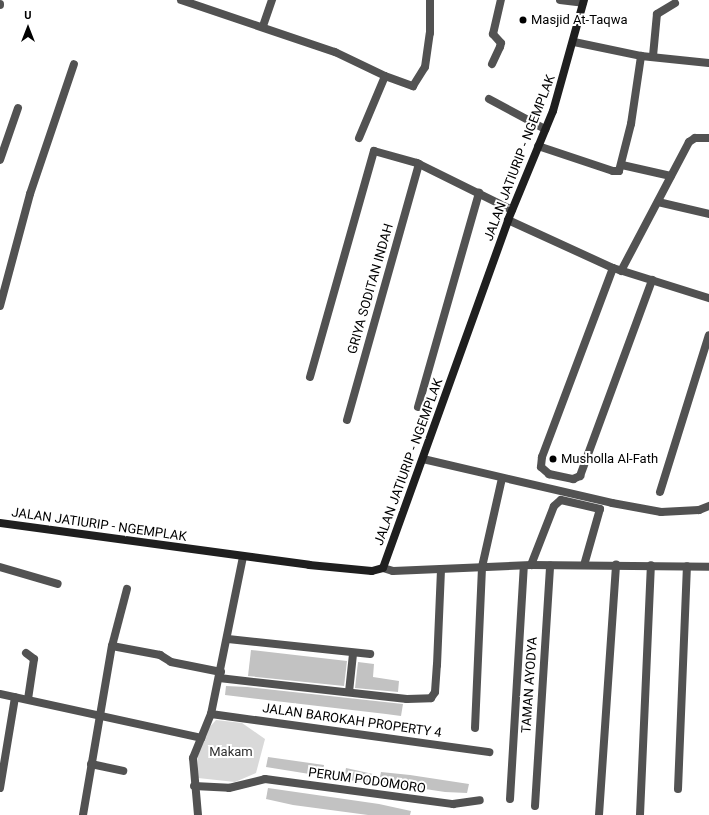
<!DOCTYPE html>
<html>
<head>
<meta charset="utf-8">
<style>
  body { margin:0 }
  #map { position:relative; width:709px; height:815px; overflow:hidden; background:#fff; font-family:Roboto,sans-serif }
  div>[style] { position:absolute }
  .green>* { inset:0; background:#d9d9d9 }
  .building>* { inset:0; background:#c2c2c2 }
  .street>* { height:8px; margin:-4px; padding:0 4px; transform-origin:4px; border-radius:4px; background:#525252 }
  .secondary>* { height:8px; margin:-4px; padding:0 4px; transform-origin:4px; border-radius:4px; background:#1f1f1f }
  .dots>* { width:11px; height:11px; translate:-50% -50%; box-sizing:border-box; border:2px solid #fff; border-radius:50% }
  span { translate:-50% -50%; white-space:nowrap; text-align:center; line-height:1.15; -webkit-text-stroke:4px #fff; paint-order:stroke }
  .poi-label { font-size:13px; color:#000 }
  .left { translate:0 -50%; text-align:left }
  .street-label { font-size:13px; color:#000 }
  .park-label { font-size:13px; color:#303030 }
  .north { position:absolute; left:8px; top:8px; width:40px; height:40px; -webkit-text-stroke:3px #fff; paint-order:stroke; rotate:0deg; font-size:11px; font-weight:700; line-height:16px; text-align:center; color:#000 }
  .north::after { content:''; display:block; margin:auto; width:14px; height:18px; background:#000; clip-path:polygon(50% 0,100% 100%,50% 72%,0 100%) }
</style>
</head>
<body>
<div id="map">
  <div class="green">
    <div style="clip-path:polygon(216px 720px,242px 723px,265px 739px,256px 773px,235px 782px,198px 778px,198px 756px,208px 729px)"></div>
  </div>
  <div class="building">
    <div style="clip-path:polygon(251px 650px,347px 661px,344px 686px,248px 676px)"></div>
    <div style="clip-path:polygon(358px 662px,374px 664px,373px 677px,399px 681px,398px 692px,355px 688px)"></div>
    <div style="clip-path:polygon(226px 686px,247px 687px,403px 704px,401px 716px,386px 714px,225px 695px)"></div>
    <div style="clip-path:polygon(268px 757px,324px 765px,322px 776px,266px 767px)"></div>
    <div style="clip-path:polygon(346px 768px,373px 774px,371px 784px,344px 779px)"></div>
    <div style="clip-path:polygon(381px 772px,410px 775px,469px 784px,467px 793px,445px 792px,379px 782px)"></div>
    <div style="clip-path:polygon(268px 788px,379px 804px,411px 811px,410px 815px,368px 815px,293px 805px,266px 799px)"></div>
  </div>
  <div class="street">
    <div style="left:181px;top:0;width:163px;rotate:18.7deg"></div>
    <div style="left:335px;top:52px;width:55px;rotate:25.6deg"></div>
    <div style="left:560px;top:0;width:23px;rotate:7deg"></div>
    <div style="left:0;top:4px;width:1px;rotate:90deg"></div>
    <div style="left:263px;top:26px;width:28px;rotate:-71deg"></div>
    <div style="left:574px;top:42px;width:68px;rotate:11.8deg"></div>
    <div style="left:641px;top:56px;width:68px;rotate:5.9deg"></div>
    <div style="left:653px;top:56px;width:42px;rotate:-84.6deg"></div>
    <div style="left:657px;top:14px;width:21px;rotate:-31deg"></div>
    <div style="left:492px;top:64px;width:19px;rotate:-65deg"></div>
    <div style="left:500px;top:47px;width:4px;rotate:-76deg"></div>
    <div style="left:501px;top:43px;width:12px;rotate:-132deg"></div>
    <div style="left:493px;top:34px;width:35px;rotate:-77deg"></div>
    <div style="left:489px;top:99px;width:64px;rotate:28.2deg"></div>
    <div style="left:359px;top:138px;width:67px;rotate:-67.2deg"></div>
    <div style="left:385px;top:76px;width:30px;rotate:20deg"></div>
    <div style="left:413px;top:86px;width:22px;rotate:-58deg"></div>
    <div style="left:425px;top:67px;width:34px;rotate:-82deg"></div>
    <div style="left:430px;top:33px;width:33px;rotate:-90deg"></div>
    <div style="left:538px;top:146px;width:79px;rotate:18.4deg"></div>
    <div style="left:613px;top:171px;width:6px"></div>
    <div style="left:619px;top:171px;width:49px;rotate:-75.7deg"></div>
    <div style="left:631px;top:124px;width:69px;rotate:-81.6deg"></div>
    <div style="left:0;top:160px;width:55px;rotate:-70.9deg"></div>
    <div style="left:622px;top:165px;width:50px;rotate:12.7deg"></div>
    <div style="left:658px;top:202px;width:52px;rotate:13.2deg"></div>
    <div style="left:508px;top:220px;width:115px;rotate:24.6deg"></div>
    <div style="left:613px;top:268px;width:101px;rotate:17.4deg"></div>
    <div style="left:613px;top:268px;width:202px;rotate:110.6deg"></div>
    <div style="left:542px;top:457px;width:10px;rotate:96deg"></div>
    <div style="left:541px;top:467px;width:11px;rotate:41deg"></div>
    <div style="left:549px;top:474px;width:25px;rotate:12deg"></div>
    <div style="left:573px;top:479px;width:8px;rotate:-23deg"></div>
    <div style="left:580px;top:476px;width:209px;rotate:-69.8deg"></div>
    <div style="left:621px;top:271px;width:146px;rotate:-62.2deg"></div>
    <div style="left:689px;top:142px;width:7px;rotate:-34deg"></div>
    <div style="left:695px;top:138px;width:14px"></div>
    <div style="left:0;top:306px;width:116px;rotate:-75deg"></div>
    <div style="left:30px;top:194px;width:137px;rotate:-71.3deg"></div>
    <div style="left:310px;top:377px;width:235px;rotate:-74.2deg"></div>
    <div style="left:374px;top:151px;width:45px;rotate:15.6deg"></div>
    <div style="left:417px;top:163px;width:106px;rotate:26.3deg"></div>
    <div style="left:418px;top:407px;width:223px;rotate:-74.1deg"></div>
    <div style="left:347px;top:420px;width:266px;rotate:-74.3deg"></div>
    <div style="left:423px;top:459px;width:194px;rotate:13.1deg"></div>
    <div style="left:612px;top:503px;width:50px;rotate:10.4deg"></div>
    <div style="left:661px;top:512px;width:38px;rotate:-3deg"></div>
    <div style="left:699px;top:510px;width:11px;rotate:-22deg"></div>
    <div style="left:660px;top:492px;width:164px;rotate:-72.7deg"></div>
    <div style="left:531px;top:565px;width:63px;rotate:-68.7deg"></div>
    <div style="left:554px;top:506px;width:9px;rotate:-41deg"></div>
    <div style="left:561px;top:500px;width:40px;rotate:13deg"></div>
    <div style="left:600px;top:509px;width:58px;rotate:105.9deg"></div>
    <div style="left:0;top:567px;width:60px;rotate:16.3deg"></div>
    <div style="left:383px;top:568px;width:10px;rotate:17deg"></div>
    <div style="left:393px;top:571px;width:138px;rotate:-2.5deg"></div>
    <div style="left:531px;top:565px;width:178px;rotate:0.6deg"></div>
    <div style="left:228px;top:639px;width:143px;rotate:6deg"></div>
    <div style="left:112px;top:646px;width:59px;rotate:-75.3deg"></div>
    <div style="left:26px;top:653px;width:10px;rotate:37deg"></div>
    <div style="left:34px;top:659px;width:40px;rotate:98.5deg"></div>
    <div style="left:219px;top:678px;width:189px;rotate:6.4deg"></div>
    <div style="left:407px;top:699px;width:24px;rotate:-2deg"></div>
    <div style="left:431px;top:698px;width:7px;rotate:-56deg"></div>
    <div style="left:435px;top:692px;width:27px;rotate:-86deg"></div>
    <div style="left:437px;top:665px;width:96px;rotate:-87.6deg"></div>
    <div style="left:349px;top:692px;width:39px;rotate:-84deg"></div>
    <div style="left:0;top:694px;width:206px;rotate:12.3deg"></div>
    <div style="left:211px;top:714px;width:281px;rotate:7.8deg"></div>
    <div style="left:475px;top:728px;width:161px;rotate:-87.5deg"></div>
    <div style="left:482px;top:567px;width:91px;rotate:-77.3deg"></div>
    <div style="left:91px;top:764px;width:33px;rotate:12deg"></div>
    <div style="left:194px;top:786px;width:35px;rotate:3deg"></div>
    <div style="left:229px;top:788px;width:37px;rotate:-14deg"></div>
    <div style="left:265px;top:779px;width:190px;rotate:7.6deg"></div>
    <div style="left:453px;top:804px;width:27px;rotate:-8deg"></div>
    <div style="left:0;top:788px;width:92px;rotate:-80.6deg"></div>
    <div style="left:678px;top:789px;width:223px;rotate:-87.7deg"></div>
    <div style="left:510px;top:799px;width:233px;rotate:-86.6deg"></div>
    <div style="left:535px;top:806px;width:241px;rotate:-86.4deg"></div>
    <div style="left:83px;top:815px;width:171px;rotate:-80.3deg"></div>
    <div style="left:112px;top:646px;width:49px;rotate:10.6deg"></div>
    <div style="left:160px;top:655px;width:13px;rotate:32deg"></div>
    <div style="left:171px;top:662px;width:51px;rotate:11.3deg"></div>
    <div style="left:198px;top:815px;width:57px;rotate:-95deg"></div>
    <div style="left:193px;top:758px;width:48px;rotate:-67.8deg"></div>
    <div style="left:211px;top:714px;width:160px;rotate:-78.5deg"></div>
    <div style="left:599px;top:815px;width:251px;rotate:-86.1deg"></div>
    <div style="left:640px;top:815px;width:250px;rotate:-87.5deg"></div>
  </div>
  <div class="secondary">
    <div style="left:0;top:523px;width:312px;rotate:7.7deg"></div>
    <div style="left:309px;top:565px;width:63px;rotate:5.4deg"></div>
    <div style="left:372px;top:571px;width:11px;rotate:-15deg"></div>
    <div style="left:383px;top:568px;width:370px;rotate:-70.2deg"></div>
    <div style="left:508px;top:220px;width:118px;rotate:-67.6deg"></div>
    <div style="left:553px;top:111px;width:115px;rotate:-74.4deg"></div>
  </div>
  <div class="dots">
    <div style="left:523px;top:20px;background:#000"></div>
    <div style="left:553px;top:459px;background:#000"></div>
  </div>
  <div class="poi-label">
    <span class="left" style="left:531px;top:20px">Masjid At-Taqwa</span>
    <span class="left" style="left:561px;top:459px">Musholla Al-Fath</span>
  </div>
  <div class="street-label">
    <span style="left:520px;top:158px;rotate:-69deg">JALAN JATIURIP - NGEMPLAK</span>
    <span style="left:371px;top:289px;rotate:-74deg">GRIYA SODITAN INDAH</span>
    <span style="left:409px;top:462px;rotate:-70deg">JALAN JATIURIP - NGEMPLAK</span>
    <span style="left:99px;top:525px;rotate:8deg">JALAN JATIURIP - NGEMPLAK</span>
    <span style="left:530px;top:685px;rotate:-86deg">TAMAN AYODYA</span>
    <span style="left:352px;top:721px;rotate:8deg">JALAN BAROKAH PROPERTY 4</span>
    <span style="left:367px;top:781px;rotate:8deg">PERUM PODOMORO</span>
  </div>
  <div class="park-label">
    <span style="left:231px;top:752px">Makam</span>
  </div>
  <div class="north">U</div>
</div>
</body>
</html>
